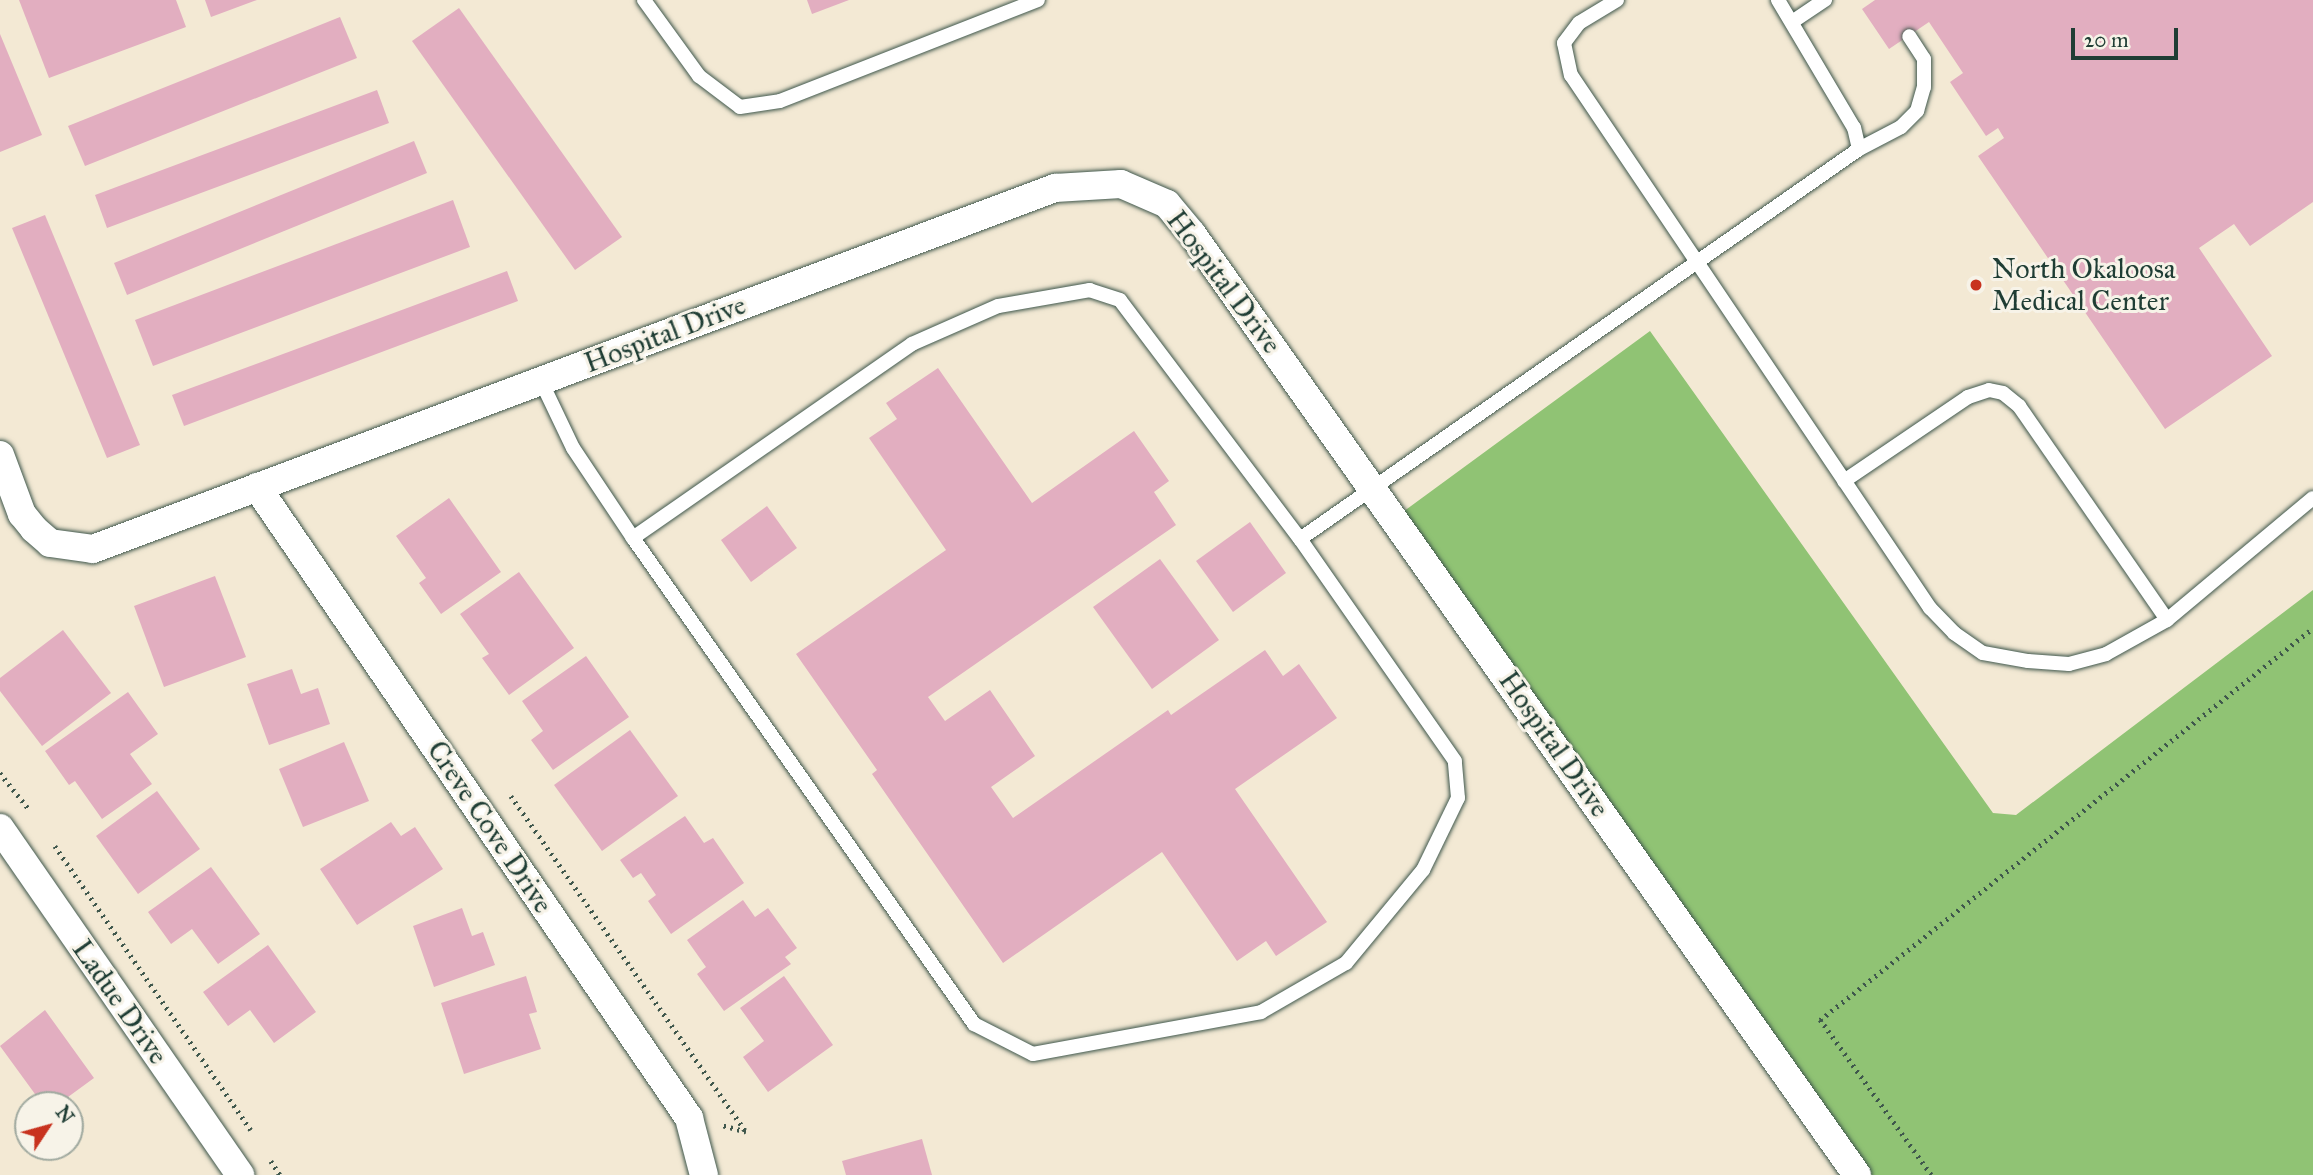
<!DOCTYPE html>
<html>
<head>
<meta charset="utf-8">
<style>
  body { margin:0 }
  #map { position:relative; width:2313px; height:1175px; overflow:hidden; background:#f3e9d4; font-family:"IM FELL Great Primer",serif }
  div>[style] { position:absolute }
  .green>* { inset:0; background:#90c374 }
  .building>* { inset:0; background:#e2aec0 }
  .path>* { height:4.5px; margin-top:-2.25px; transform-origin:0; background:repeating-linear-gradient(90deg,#3f574c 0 2px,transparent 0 7px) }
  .roads { filter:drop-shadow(0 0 2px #3f574c) drop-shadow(0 0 2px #3f574c) }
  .service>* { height:14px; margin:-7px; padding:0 7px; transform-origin:7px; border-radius:7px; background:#fff }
  .minor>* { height:28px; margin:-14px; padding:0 14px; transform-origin:14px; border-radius:14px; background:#fff }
  .dots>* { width:19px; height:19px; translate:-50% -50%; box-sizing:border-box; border:4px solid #f7f3e8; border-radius:50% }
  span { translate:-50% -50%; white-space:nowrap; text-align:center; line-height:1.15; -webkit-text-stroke:6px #f7f3e8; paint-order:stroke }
  .poi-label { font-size:28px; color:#1f3d34 }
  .left { translate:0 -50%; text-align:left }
  .street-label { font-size:28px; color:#1f3d34 }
  .north { position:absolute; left:14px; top:1091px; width:70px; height:70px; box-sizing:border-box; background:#f7f3e8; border:2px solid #a1aaa0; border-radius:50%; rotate:54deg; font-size:19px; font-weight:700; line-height:28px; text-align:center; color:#1f3d34 }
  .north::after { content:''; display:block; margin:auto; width:24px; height:32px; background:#c8321e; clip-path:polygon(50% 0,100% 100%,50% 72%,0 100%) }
  .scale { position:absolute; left:2071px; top:28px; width:107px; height:32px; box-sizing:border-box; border:4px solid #1f3d34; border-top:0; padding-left:9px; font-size:21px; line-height:24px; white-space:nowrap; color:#1f3d34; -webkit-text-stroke:5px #f7f3e8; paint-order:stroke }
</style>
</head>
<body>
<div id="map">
  <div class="green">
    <div style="clip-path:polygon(1650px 331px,1993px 813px,2016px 815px,2313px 590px,2313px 1175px,1870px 1175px,1396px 517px)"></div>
  </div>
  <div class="building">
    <div style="clip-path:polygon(19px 0,176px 0,186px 27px,49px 78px)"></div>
    <div style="clip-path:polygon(205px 0,257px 0,211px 17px)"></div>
    <div style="clip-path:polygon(807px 0,849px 0,812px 14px)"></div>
    <div style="clip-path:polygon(1875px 0,2313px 0,2313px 202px,2250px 246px,2234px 224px,2199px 248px,2272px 356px,2165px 429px,1978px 156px,2004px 138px,1998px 128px,1986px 136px,1950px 82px,1963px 73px,1929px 22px,1889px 49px,1862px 9px)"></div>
    <div style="clip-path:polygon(459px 8px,622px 237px,575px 270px,412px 41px)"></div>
    <div style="clip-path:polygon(340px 17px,357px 58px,85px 166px,68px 126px)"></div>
    <div style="clip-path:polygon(0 34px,42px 135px,0 152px)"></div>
    <div style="clip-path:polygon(377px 90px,389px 123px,107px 228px,95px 195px)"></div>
    <div style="clip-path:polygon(414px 141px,427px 173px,127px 295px,114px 263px)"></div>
    <div style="clip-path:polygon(453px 200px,470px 247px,153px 366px,135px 320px)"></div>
    <div style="clip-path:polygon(45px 215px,140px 445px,107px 458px,12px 228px)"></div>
    <div style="clip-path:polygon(507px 271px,518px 301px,184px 426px,172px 395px)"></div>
    <div style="clip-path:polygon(938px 368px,1032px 503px,1134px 431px,1169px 481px,1154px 492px,1176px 525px,928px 697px,945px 721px,990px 690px,1035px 756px,991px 787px,1013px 818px,1168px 710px,1171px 715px,1265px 650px,1283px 676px,1299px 664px,1337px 718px,1235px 789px,1327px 922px,1276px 956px,1266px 941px,1237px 961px,1162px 852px,1003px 963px,872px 774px,877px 770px,796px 654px,946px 550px,869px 438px,897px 419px,886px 403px)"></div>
    <div style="clip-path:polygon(449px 498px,501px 572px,441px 614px,419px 583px,426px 578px,396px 536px)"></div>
    <div style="clip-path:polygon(767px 506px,797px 548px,751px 582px,721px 540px)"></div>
    <div style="clip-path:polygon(1250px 522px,1286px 573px,1233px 612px,1196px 561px)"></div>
    <div style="clip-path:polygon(1160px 559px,1219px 640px,1152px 689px,1093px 607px)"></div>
    <div style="clip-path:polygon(519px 572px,574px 648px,509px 695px,482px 658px,489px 654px,460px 614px)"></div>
    <div style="clip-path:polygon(215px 576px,246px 657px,164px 687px,134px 606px)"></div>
    <div style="clip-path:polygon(63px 630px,111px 693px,42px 746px,0 691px,0 678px)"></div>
    <div style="clip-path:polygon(586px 656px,629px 717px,553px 770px,531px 740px,543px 731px,522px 701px)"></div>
    <div style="clip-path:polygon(292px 669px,301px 694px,318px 688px,330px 724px,269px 745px,247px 684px)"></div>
    <div style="clip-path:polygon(128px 692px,158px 734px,130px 754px,152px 784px,102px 819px,75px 781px,69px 785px,45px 751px)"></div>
    <div style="clip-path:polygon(630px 730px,678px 796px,602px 851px,554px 785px)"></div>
    <div style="clip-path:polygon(344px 742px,369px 801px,303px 827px,279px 769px)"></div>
    <div style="clip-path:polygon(157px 791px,200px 849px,138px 894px,96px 836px)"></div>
    <div style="clip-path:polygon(685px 816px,704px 843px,713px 838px,744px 883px,671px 934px,648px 901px,656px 895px,641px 873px,633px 878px,620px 860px)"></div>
    <div style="clip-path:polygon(391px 822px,401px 836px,415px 827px,443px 869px,357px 925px,320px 869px)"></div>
    <div style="clip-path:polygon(211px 867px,260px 934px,218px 964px,192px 929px,171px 944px,148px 912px)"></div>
    <div style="clip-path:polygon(743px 900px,755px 917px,768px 908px,797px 948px,785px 957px,791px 964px,724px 1011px,697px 974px,706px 967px,687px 940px)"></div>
    <div style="clip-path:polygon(462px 908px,472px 936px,483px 932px,495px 965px,434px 987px,413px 926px)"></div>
    <div style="clip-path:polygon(268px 945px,316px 1012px,274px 1043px,250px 1010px,228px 1026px,203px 992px)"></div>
    <div style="clip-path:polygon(526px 976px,537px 1012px,529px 1014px,541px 1049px,464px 1074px,441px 1003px)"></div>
    <div style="clip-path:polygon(784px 976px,833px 1045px,768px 1092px,743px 1057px,764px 1041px,740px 1008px)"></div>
    <div style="clip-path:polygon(45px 1010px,94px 1078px,68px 1097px,81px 1115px,70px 1123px,70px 1105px,43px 1105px,0 1046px)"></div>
    <div style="clip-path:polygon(922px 1139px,932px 1175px,846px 1175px,842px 1161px)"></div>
  </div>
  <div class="path">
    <div style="left:0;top:773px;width:45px;rotate:51.3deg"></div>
    <div style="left:511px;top:796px;width:410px;rotate:55deg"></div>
    <div style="left:746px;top:1132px;width:24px;rotate:-165deg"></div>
    <div style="left:55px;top:846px;width:345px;rotate:55.4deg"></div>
    <div style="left:271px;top:1161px;width:17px;rotate:57deg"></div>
    <div style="left:1931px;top:1175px;width:191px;rotate:-125.6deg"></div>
    <div style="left:1820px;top:1020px;width:630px;rotate:-38.49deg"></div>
  </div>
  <div class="roads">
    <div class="service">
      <div style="left:644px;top:0;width:94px;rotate:54.1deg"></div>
      <div style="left:699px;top:76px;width:51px;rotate:37.1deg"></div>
      <div style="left:740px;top:107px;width:40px;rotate:-8.5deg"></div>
      <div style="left:780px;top:101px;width:277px;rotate:-21.4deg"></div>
      <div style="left:1617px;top:0;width:44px;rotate:148.8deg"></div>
      <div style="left:1579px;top:23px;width:25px;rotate:127deg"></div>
      <div style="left:1564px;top:43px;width:33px;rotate:78deg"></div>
      <div style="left:1571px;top:75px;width:643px;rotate:56.04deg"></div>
      <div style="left:1930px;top:608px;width:35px;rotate:46deg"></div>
      <div style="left:1954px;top:633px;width:35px;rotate:35deg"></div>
      <div style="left:1983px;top:653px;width:46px;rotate:10.1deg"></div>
      <div style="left:2028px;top:661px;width:41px;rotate:4.2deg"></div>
      <div style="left:2069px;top:664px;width:38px;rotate:-15deg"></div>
      <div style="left:2106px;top:654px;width:70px;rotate:-29.1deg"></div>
      <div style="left:2167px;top:620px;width:190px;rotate:-39.9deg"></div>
      <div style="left:1792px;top:22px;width:40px;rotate:-34deg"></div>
      <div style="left:1859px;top:149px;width:47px;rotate:-27.6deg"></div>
      <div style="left:1901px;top:127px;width:23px;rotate:-45deg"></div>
      <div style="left:1917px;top:111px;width:25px;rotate:-74deg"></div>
      <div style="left:1924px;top:87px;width:28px;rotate:-90deg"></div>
      <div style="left:1924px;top:59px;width:27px;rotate:-123deg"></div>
      <div style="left:541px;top:381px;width:74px;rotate:64.5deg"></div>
      <div style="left:573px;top:448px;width:108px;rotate:56.3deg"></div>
      <div style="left:633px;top:538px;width:594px;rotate:54.94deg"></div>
      <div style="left:974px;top:1024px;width:66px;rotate:27deg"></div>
      <div style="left:1033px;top:1054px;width:232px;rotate:-10.4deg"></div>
      <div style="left:1261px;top:1012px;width:98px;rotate:-30deg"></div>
      <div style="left:1346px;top:963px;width:121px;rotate:-50.4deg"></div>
      <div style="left:1423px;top:870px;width:80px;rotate:-64.1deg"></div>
      <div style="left:1458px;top:798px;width:37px;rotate:-95deg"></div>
      <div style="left:1455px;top:761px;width:271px;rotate:-124.9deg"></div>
      <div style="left:1300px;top:539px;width:299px;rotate:-127deg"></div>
      <div style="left:1120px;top:300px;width:32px;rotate:-162deg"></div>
      <div style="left:1090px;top:290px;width:93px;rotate:170.1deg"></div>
      <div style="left:998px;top:306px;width:94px;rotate:156.2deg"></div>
      <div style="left:912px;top:344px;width:340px;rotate:145.2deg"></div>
      <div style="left:1844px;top:481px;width:150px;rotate:-34.1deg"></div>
      <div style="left:1968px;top:397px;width:22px;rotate:-18deg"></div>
      <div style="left:1989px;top:390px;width:14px;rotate:12deg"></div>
      <div style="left:2003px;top:393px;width:21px;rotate:39deg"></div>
      <div style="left:2019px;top:406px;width:260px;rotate:55.3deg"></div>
      <div style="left:1300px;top:539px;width:682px;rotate:-34.9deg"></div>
      <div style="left:1859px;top:149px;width:22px;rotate:-103deg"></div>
      <div style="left:1854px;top:128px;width:149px;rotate:-120.7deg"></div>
    </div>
    <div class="minor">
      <div style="left:0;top:455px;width:63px;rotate:69.6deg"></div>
      <div style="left:22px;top:514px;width:19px;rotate:51deg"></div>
      <div style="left:34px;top:529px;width:21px;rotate:41deg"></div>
      <div style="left:50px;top:543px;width:43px;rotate:7.9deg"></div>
      <div style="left:93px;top:549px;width:1028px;rotate:-20.57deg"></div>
      <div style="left:1055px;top:188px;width:66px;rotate:-3.5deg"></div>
      <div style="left:1121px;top:184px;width:50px;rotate:23.5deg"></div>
      <div style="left:1167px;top:204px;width:39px;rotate:50deg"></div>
      <div style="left:1192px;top:234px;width:1152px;rotate:54.75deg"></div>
      <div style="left:257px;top:487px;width:765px;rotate:55.6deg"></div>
      <div style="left:689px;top:1118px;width:59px;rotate:75.3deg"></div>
      <div style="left:0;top:828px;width:422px;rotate:55.3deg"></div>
    </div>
  </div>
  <div class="dots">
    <div style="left:1976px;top:285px;background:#c8321e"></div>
  </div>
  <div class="poi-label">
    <span class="left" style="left:1992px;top:285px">North Okaloosa<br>Medical Center</span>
  </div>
  <div class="street-label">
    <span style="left:1224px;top:282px;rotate:53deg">Hospital Drive</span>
    <span style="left:665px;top:334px;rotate:-21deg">Hospital Drive</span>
    <span style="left:1554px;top:744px;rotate:55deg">Hospital Drive</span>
    <span style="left:490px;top:827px;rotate:56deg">Creve Cove Drive</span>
    <span style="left:120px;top:1002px;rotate:55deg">Ladue Drive</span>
  </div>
  <div class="north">N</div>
  <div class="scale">20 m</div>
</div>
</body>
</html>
